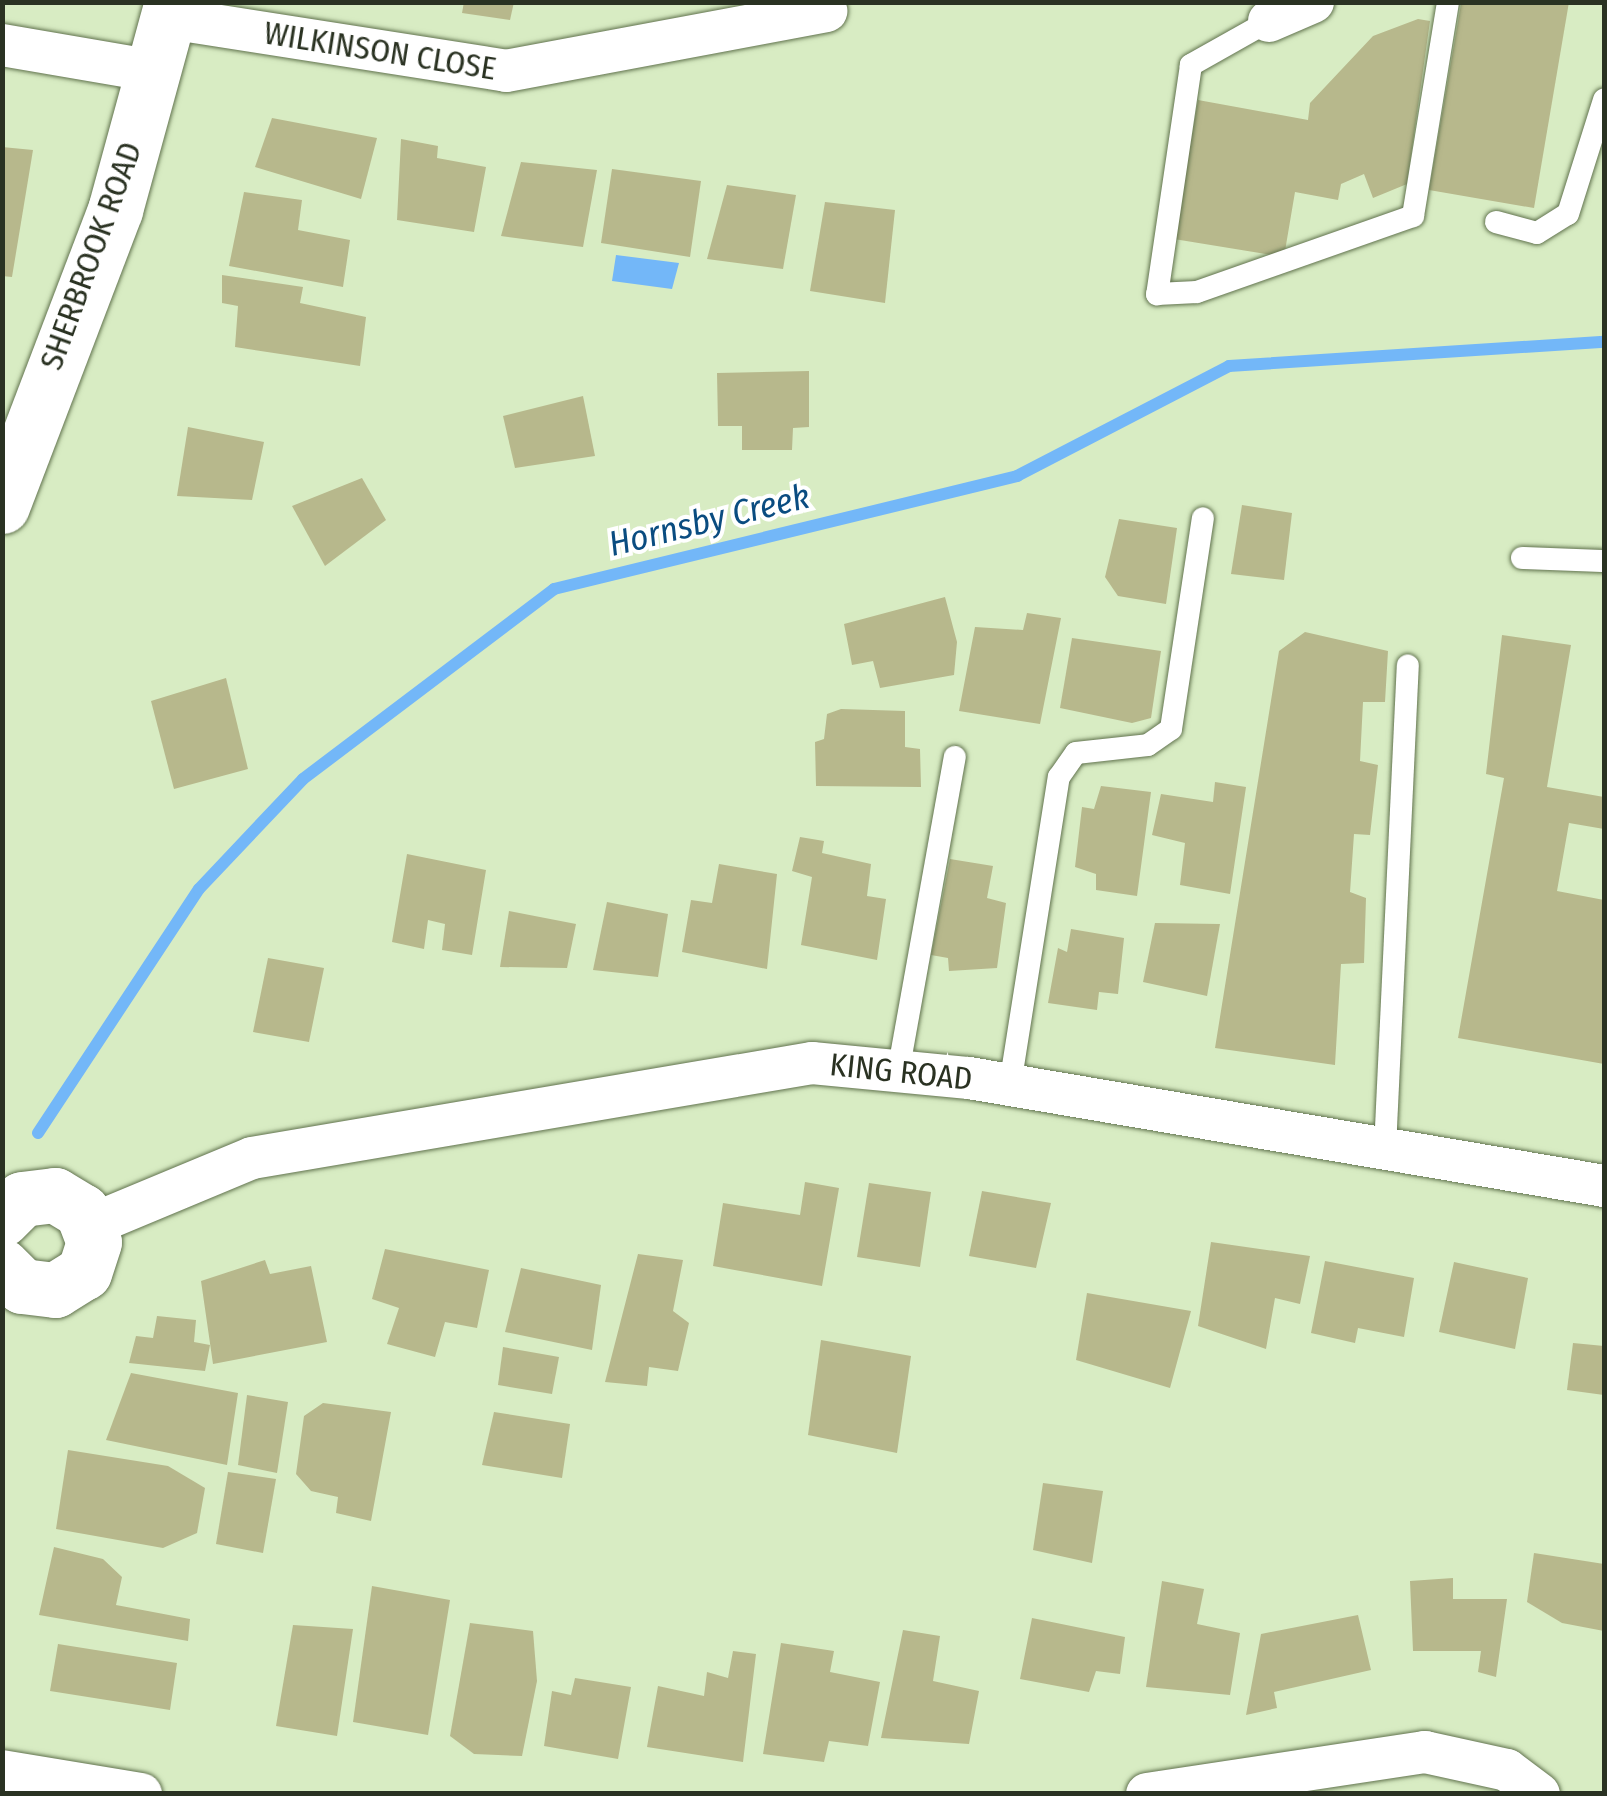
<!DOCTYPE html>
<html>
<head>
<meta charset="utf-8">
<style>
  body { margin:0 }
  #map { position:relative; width:1607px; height:1796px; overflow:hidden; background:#d8ecc3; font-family:"Fira Sans Condensed",sans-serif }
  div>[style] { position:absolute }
  .water>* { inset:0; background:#73b7f8 }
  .stream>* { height:12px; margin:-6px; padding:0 6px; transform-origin:6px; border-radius:6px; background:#73b7f8 }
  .building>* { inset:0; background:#b7b88c }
  .roads { filter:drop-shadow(0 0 2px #61734e) drop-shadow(0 0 2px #61734e) }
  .lane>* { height:22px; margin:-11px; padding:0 11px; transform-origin:11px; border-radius:11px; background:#fff }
  .street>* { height:42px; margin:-21px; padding:0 21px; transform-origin:21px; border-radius:21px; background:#fff }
  .secondary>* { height:55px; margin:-27.5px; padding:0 27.5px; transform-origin:27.5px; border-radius:27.5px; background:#fff }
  span { translate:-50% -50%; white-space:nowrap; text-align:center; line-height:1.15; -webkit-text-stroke:8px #fff; paint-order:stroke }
  .street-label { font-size:32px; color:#2a3222 }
  .water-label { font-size:35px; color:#0a4c80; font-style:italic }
  .frame { position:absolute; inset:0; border:5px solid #2a3222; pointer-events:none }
</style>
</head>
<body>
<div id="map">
  <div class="water">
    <div style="clip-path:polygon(616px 255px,679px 263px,672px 289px,612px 281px)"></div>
  </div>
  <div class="stream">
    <div style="left:38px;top:1133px;width:292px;rotate:-56.6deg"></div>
    <div style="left:199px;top:889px;width:151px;rotate:-46.6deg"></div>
    <div style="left:303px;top:779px;width:315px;rotate:-37.1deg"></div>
    <div style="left:554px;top:589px;width:477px;rotate:-13.7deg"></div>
    <div style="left:1017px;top:476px;width:239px;rotate:-27.4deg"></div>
    <div style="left:1229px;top:366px;width:376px;rotate:-3.7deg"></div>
  </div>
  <div class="building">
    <div style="clip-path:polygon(464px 2px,514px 2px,510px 20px,462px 13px)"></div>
    <div style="clip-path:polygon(1569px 2px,1534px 208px,1429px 190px,1461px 4px)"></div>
    <div style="clip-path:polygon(1418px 19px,1430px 21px,1407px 184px,1373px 198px,1364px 174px,1341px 184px,1338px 200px,1295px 192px,1284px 257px,1174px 239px,1198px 100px,1308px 120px,1310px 103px,1373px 36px)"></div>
    <div style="clip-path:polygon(272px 118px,377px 138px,361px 199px,255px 167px)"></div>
    <div style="clip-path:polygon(401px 139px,438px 146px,437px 158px,486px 167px,474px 232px,397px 220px)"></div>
    <div style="clip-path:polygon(2px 147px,33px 150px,12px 277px,2px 276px)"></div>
    <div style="clip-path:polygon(521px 162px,597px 170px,583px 247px,501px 236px)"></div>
    <div style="clip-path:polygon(612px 169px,701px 181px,690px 257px,601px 243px)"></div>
    <div style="clip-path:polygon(727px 185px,796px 195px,783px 269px,707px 259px)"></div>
    <div style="clip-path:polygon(244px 192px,302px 200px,298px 230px,350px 240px,343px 287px,229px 266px)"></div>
    <div style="clip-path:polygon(825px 202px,895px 210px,885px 303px,810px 291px)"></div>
    <div style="clip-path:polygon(222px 275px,303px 287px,300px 303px,366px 317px,360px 366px,235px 347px,238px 306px,222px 303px)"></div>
    <div style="clip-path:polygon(809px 371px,809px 427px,793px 428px,792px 450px,742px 450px,742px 426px,718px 426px,717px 373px)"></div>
    <div style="clip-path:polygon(583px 396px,595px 456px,515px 468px,503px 416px)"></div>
    <div style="clip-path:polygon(188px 427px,264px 442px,252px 500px,177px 496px)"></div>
    <div style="clip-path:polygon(362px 478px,386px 520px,325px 566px,292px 506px)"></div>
    <div style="clip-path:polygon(1242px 505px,1292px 513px,1284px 580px,1231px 574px)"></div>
    <div style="clip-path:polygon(1119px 519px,1177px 528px,1166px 604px,1118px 596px,1105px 577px)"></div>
    <div style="clip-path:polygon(945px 597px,957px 642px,954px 675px,880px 688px,873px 661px,852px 665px,844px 624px)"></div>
    <div style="clip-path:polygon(1027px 613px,1061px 618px,1040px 724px,959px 711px,975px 627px,1023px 630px)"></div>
    <div style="clip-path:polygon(1305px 632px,1388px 651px,1385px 702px,1363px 702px,1360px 761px,1378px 765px,1370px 835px,1354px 834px,1350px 892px,1366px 898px,1364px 963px,1341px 964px,1335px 1065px,1215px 1048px,1279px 651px)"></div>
    <div style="clip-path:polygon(1502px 635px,1571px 645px,1547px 787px,1604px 797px,1604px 829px,1569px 823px,1557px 891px,1604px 900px,1604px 1064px,1458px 1038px,1504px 778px,1486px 774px)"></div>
    <div style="clip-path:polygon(1072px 638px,1161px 651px,1151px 718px,1132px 723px,1060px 708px)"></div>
    <div style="clip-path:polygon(226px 678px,248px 769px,174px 789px,151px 701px)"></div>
    <div style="clip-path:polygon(841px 709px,905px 711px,905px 747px,920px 749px,921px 787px,816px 786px,815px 742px,824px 739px,827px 714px)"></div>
    <div style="clip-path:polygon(1215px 782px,1246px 787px,1230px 894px,1180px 885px,1185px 843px,1152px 835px,1161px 794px,1213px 802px)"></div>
    <div style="clip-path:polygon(1101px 786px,1151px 792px,1137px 896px,1096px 890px,1096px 874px,1075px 867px,1082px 807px,1094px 809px)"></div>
    <div style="clip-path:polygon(800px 837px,824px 841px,822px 853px,871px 864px,867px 896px,886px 899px,877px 960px,801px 945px,812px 877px,792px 871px)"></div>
    <div style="clip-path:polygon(407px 854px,486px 870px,472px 955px,442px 950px,445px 924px,428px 920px,424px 949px,392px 942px)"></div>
    <div style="clip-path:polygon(950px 859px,993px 866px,987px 898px,1006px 903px,997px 968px,949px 971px,948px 958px,931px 955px)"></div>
    <div style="clip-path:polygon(719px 864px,777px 874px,767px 969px,682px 952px,691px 900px,712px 903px)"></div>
    <div style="clip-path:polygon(607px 902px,668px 914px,658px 977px,593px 970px)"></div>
    <div style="clip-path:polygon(509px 911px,576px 924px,567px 968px,500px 967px)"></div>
    <div style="clip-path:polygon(1155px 923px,1220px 924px,1207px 996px,1143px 982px)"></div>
    <div style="clip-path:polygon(1071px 929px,1124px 938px,1118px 994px,1099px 992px,1097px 1010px,1048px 1003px,1058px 948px,1067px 952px)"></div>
    <div style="clip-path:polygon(268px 958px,324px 968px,309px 1042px,253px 1032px)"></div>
    <div style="clip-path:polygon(805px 1182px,839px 1188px,822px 1286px,713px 1266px,723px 1203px,800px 1215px)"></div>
    <div style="clip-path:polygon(869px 1183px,931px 1192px,920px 1267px,857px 1257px)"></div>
    <div style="clip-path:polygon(982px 1191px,1051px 1203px,1036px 1268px,969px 1256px)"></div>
    <div style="clip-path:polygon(1211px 1242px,1310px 1256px,1300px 1304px,1275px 1298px,1266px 1349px,1198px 1326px)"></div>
    <div style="clip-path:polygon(385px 1249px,489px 1270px,477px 1328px,445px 1322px,435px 1357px,387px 1344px,399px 1308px,372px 1299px)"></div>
    <div style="clip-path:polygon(638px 1254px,683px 1260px,673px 1311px,689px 1323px,678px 1371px,649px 1367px,647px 1386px,605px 1382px)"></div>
    <div style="clip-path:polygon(265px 1260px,270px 1274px,311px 1266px,327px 1342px,213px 1364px,201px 1281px)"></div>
    <div style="clip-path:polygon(1325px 1261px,1414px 1278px,1404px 1337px,1358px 1328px,1355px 1343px,1311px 1333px)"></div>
    <div style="clip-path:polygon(1454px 1262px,1528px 1278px,1515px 1349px,1439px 1332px)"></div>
    <div style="clip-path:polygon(521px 1268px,601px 1285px,592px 1350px,505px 1332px)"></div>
    <div style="clip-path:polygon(1087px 1293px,1191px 1311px,1170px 1388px,1076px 1360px)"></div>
    <div style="clip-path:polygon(157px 1316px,196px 1320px,194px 1342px,210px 1345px,205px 1371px,129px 1363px,136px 1336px,153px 1338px)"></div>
    <div style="clip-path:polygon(821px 1340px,911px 1356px,897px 1453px,808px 1435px)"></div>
    <div style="clip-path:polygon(1573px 1343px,1604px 1346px,1604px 1395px,1567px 1390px)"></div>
    <div style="clip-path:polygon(503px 1347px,559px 1357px,552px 1394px,498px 1385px)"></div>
    <div style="clip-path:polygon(131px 1373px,238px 1393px,227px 1465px,106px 1440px)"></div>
    <div style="clip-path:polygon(247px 1395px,288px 1402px,277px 1473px,238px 1465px)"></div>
    <div style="clip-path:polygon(323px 1403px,391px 1412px,371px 1521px,336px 1513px,338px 1497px,311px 1491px,296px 1474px,304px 1416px)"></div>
    <div style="clip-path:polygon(494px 1412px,570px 1424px,562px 1478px,482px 1465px)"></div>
    <div style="clip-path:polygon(68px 1450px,168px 1466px,205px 1488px,197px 1533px,163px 1548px,56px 1529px)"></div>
    <div style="clip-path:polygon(228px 1472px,276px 1479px,263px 1553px,216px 1544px)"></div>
    <div style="clip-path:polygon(1043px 1483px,1103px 1491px,1092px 1563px,1033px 1550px)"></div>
    <div style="clip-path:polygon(54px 1547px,103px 1559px,122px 1577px,116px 1605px,190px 1619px,188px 1641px,39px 1615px)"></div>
    <div style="clip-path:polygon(1534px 1553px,1604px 1564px,1604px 1631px,1562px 1623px,1527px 1602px)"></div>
    <div style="clip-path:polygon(1453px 1578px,1453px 1599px,1507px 1599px,1496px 1677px,1478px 1672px,1481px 1651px,1413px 1651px,1410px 1581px)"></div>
    <div style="clip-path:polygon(1162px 1581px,1204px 1589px,1197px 1624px,1240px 1633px,1230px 1695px,1146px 1687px)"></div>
    <div style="clip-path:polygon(372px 1586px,450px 1600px,428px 1735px,353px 1722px)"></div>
    <div style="clip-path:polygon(1358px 1615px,1371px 1670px,1274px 1692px,1277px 1708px,1246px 1715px,1261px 1634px)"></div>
    <div style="clip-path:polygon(1032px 1618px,1125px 1637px,1120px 1674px,1096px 1671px,1089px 1692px,1020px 1679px)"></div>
    <div style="clip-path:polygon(470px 1623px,533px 1631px,537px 1681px,522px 1756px,474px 1754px,450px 1736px)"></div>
    <div style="clip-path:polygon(293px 1625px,353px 1629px,337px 1736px,276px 1726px)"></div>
    <div style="clip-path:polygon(903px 1630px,940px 1636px,933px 1681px,979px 1691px,969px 1744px,881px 1738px)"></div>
    <div style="clip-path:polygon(781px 1643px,834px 1651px,830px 1672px,880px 1682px,868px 1746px,829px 1741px,824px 1762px,763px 1754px)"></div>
    <div style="clip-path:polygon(58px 1644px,177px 1663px,170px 1710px,50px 1691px)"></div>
    <div style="clip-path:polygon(733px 1651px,756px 1654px,743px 1762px,647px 1747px,658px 1686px,704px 1696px,707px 1672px,728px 1678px)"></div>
    <div style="clip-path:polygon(575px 1678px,631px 1687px,618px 1759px,544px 1746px,552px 1691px,571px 1695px)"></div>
  </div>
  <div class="roads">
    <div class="lane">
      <div style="left:1269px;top:21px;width:90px;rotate:150.6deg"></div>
      <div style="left:1191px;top:65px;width:232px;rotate:98.4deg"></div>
      <div style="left:1157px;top:294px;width:40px;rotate:-2.9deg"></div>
      <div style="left:1197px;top:292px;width:229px;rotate:-19.4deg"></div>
      <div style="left:1413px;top:216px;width:217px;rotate:-80.7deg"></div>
      <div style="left:1496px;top:222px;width:42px;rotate:15deg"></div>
      <div style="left:1537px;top:233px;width:36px;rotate:-32deg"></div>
      <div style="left:1568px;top:214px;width:120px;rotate:-72.5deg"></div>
      <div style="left:1522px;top:558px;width:82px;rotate:2.1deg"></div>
      <div style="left:899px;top:1067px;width:315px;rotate:-79.8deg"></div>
      <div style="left:1010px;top:1085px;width:312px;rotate:-81deg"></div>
      <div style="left:1059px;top:777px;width:29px;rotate:-55deg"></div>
      <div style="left:1076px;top:753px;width:72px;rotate:-6.3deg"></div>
      <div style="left:1148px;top:745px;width:28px;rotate:-35deg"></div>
      <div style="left:1171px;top:729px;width:213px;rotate:-81.4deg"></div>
      <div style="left:1385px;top:1149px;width:484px;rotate:-87.3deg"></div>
    </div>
    <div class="street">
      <div style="left:169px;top:18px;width:341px;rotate:8.9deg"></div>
      <div style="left:506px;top:71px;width:326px;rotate:-10.6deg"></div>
      <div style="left:1269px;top:21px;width:48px;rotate:-23.4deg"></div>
      <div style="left:2px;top:45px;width:154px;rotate:9.7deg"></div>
      <div style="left:91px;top:1225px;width:174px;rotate:-22.6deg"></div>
      <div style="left:252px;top:1158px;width:568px;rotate:-9.63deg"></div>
      <div style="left:812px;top:1063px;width:158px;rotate:5.5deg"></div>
      <div style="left:969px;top:1078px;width:644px;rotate:9.65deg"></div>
      <div style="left:2px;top:1771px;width:141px;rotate:9.4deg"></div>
      <div style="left:1147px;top:1794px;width:281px;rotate:-8.6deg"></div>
      <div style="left:1425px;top:1752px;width:84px;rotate:12.4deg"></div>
      <div style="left:1507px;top:1770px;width:40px;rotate:37deg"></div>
    </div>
    <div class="secondary">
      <div style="left:2px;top:506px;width:317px;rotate:-69.1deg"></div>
      <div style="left:115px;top:210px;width:216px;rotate:-74.7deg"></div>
      <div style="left:2px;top:1219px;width:28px;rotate:-45deg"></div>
      <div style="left:22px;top:1199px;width:33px;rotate:-7deg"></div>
      <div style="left:55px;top:1195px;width:31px;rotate:31deg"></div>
      <div style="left:82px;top:1211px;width:33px;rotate:69deg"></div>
      <div style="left:94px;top:1242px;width:32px;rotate:108deg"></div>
      <div style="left:84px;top:1272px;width:34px;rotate:148deg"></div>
      <div style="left:55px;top:1290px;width:33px;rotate:-173deg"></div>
      <div style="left:22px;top:1286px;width:28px;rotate:-135deg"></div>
    </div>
  </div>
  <div class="street-label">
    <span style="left:380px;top:51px;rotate:9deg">WILKINSON CLOSE</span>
    <span style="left:91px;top:256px;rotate:-70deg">SHERBROOK ROAD</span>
    <span style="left:901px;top:1072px;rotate:6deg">KING ROAD</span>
  </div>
  <div class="water-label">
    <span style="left:709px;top:520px;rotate:-14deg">Hornsby Creek</span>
  </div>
  <div class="frame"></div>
</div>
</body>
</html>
